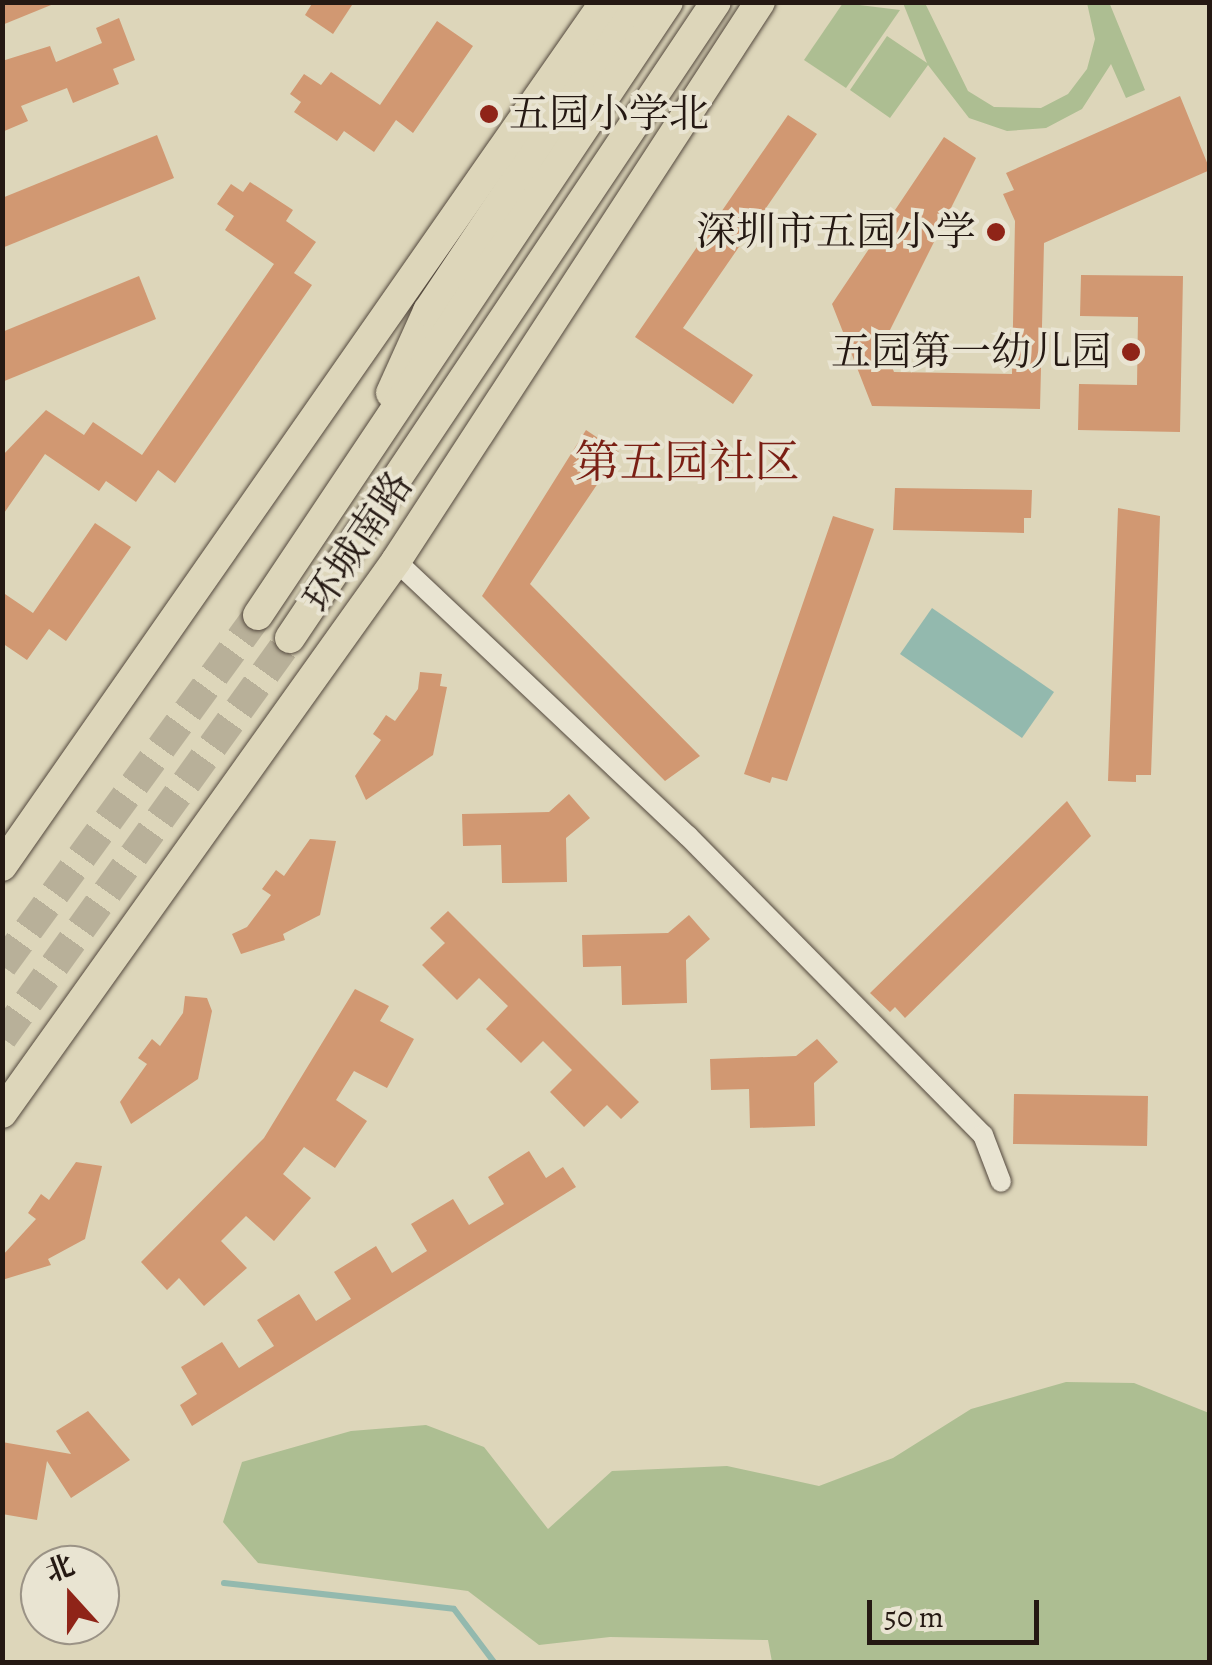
<!DOCTYPE html>
<html>
<head>
<meta charset="utf-8">
<style>
  body { margin:0 }
  #map { position:relative; width:1212px; height:1665px; overflow:hidden; background:#ddd6ba; font-family:Alegreya,"Noto Serif SC",serif }
  div>[style] { position:absolute }
  .green>* { inset:0; background:#adbe92 }
  .water>* { inset:0; background:#93b9ae }
  .stream>* { height:6px; margin:-3px; padding:0 3px; transform-origin:3px; border-radius:3px; background:#93b9ae }
  .building>* { inset:0; background:#d19872 }
  .primary-tunnel>* { height:30px; margin-top:-15px; transform-origin:0; background:repeating-linear-gradient(90deg,#b8b099 0 30px,transparent 0 45px) }
  .roads { filter:drop-shadow(0 0 2px #53483d) drop-shadow(0 0 2px #53483d) }
  .street>* { height:20px; margin:-10px; padding:0 10px; transform-origin:10px; border-radius:10px; background:#e9e4d2 }
  .primary>* { height:30px; margin:-15px; padding:0 15px; transform-origin:15px; border-radius:15px; background:#ddd6ba }
  .dots>* { width:28px; height:28px; translate:-50% -50%; box-sizing:border-box; border:5px solid #e9e4d2; border-radius:50% }
  span { translate:-50% -50%; white-space:nowrap; text-align:center; line-height:1.15; -webkit-text-stroke:8px #e9e4d2; paint-order:stroke }
  .poi-label { font-size:40px; color:#251913 }
  .left { translate:0 -50%; text-align:left }
  .right { translate:-100% -50%; text-align:right }
  .street-label { font-size:40px; color:#251913 }
  .quarter-label { font-size:45px; color:#7a1f14 }
  .frame { position:absolute; inset:0; border:5px solid #251913; pointer-events:none }
  .north { position:absolute; left:20px; top:1545px; width:100px; height:100px; box-sizing:border-box; background:#e9e4d2; border:2px solid #9b9386; border-radius:50%; rotate:339deg; font-size:28px; font-weight:700; line-height:40px; text-align:center; color:#251913 }
  .north::after { content:''; display:block; margin:auto; width:35px; height:45px; background:#8f2418; clip-path:polygon(50% 0,100% 100%,50% 72%,0 100%) }
  .scale { position:absolute; left:867px; top:1600px; width:172px; height:45px; box-sizing:border-box; border:5px solid #251913; border-top:0; padding-left:12px; font-size:30px; line-height:35px; white-space:nowrap; color:#251913; -webkit-text-stroke:8px #e9e4d2; paint-order:stroke }
</style>
</head>
<body>
<div id="map">
  <div class="green">
    <div style="clip-path:polygon(1109px 2px,1145px 90px,1126px 98px,1111px 64px,1082px 109px,1046px 128px,1007px 131px,969px 118px,928px 65px,890px 118px,850px 90px,887px 36px,927px 63px,903px 3px,925px 3px,968px 91px,994px 107px,1041px 108px,1068px 94px,1087px 69px,1095px 39px,1087px 3px)"></div>
    <div style="clip-path:polygon(843px 3px,900px 10px,846px 88px,804px 60px)"></div>
    <div style="clip-path:polygon(1066px 1382px,1134px 1383px,1209px 1413px,1209px 1662px,772px 1662px,768px 1640px,610px 1637px,539px 1645px,468px 1591px,258px 1563px,223px 1522px,242px 1462px,351px 1431px,426px 1425px,484px 1447px,548px 1529px,612px 1471px,727px 1466px,819px 1486px,893px 1458px,971px 1409px)"></div>
  </div>
  <div class="water">
    <div style="clip-path:polygon(932px 608px,1054px 692px,1022px 738px,900px 654px)"></div>
  </div>
  <div class="stream">
    <div style="left:224px;top:1583px;width:231px;rotate:6.4deg"></div>
    <div style="left:454px;top:1609px;width:66px;rotate:53deg"></div>
  </div>
  <div class="building">
    <div style="clip-path:polygon(2px 2px,55px 2px,56px 3px,2px 25px)"></div>
    <div style="clip-path:polygon(313px 2px,354px 2px,333px 34px,305px 15px)"></div>
    <div style="clip-path:polygon(119px 18px,135px 60px,113px 69px,119px 84px,73px 103px,67px 88px,21px 106px,28px 121px,2px 132px,2px 61px,50px 46px,56px 62px,102px 43px,96px 28px)"></div>
    <div style="clip-path:polygon(437px 21px,473px 46px,413px 133px,396px 120px,374px 152px,344px 131px,337px 141px,294px 112px,301px 102px,290px 94px,304px 74px,321px 85px,331px 72px,380px 105px)"></div>
    <div style="clip-path:polygon(1180px 96px,1210px 170px,1044px 243px,1040px 409px,872px 406px,832px 304px,944px 137px,976px 158px,883px 344px,894px 372px,1012px 374px,1015px 221px,1003px 194px,1014px 190px,1006px 173px)"></div>
    <div style="clip-path:polygon(788px 115px,817px 134px,683px 328px,753px 375px,733px 404px,635px 337px)"></div>
    <div style="clip-path:polygon(157px 135px,174px 178px,2px 248px,2px 198px)"></div>
    <div style="clip-path:polygon(250px 182px,293px 210px,286px 221px,316px 242px,294px 273px,312px 285px,175px 483px,158px 470px,136px 502px,106px 481px,99px 491px,45px 454px,2px 516px,2px 456px,46px 410px,84px 435px,93px 422px,142px 455px,274px 264px,225px 230px,234px 216px,217px 204px,231px 184px,243px 192px)"></div>
    <div style="clip-path:polygon(1081px 275px,1183px 276px,1180px 432px,1078px 430px,1079px 384px,1137px 385px,1138px 317px,1080px 316px)"></div>
    <div style="clip-path:polygon(139px 276px,156px 319px,2px 382px,2px 332px)"></div>
    <div style="clip-path:polygon(586px 430px,619px 452px,530px 584px,700px 756px,665px 781px,482px 596px)"></div>
    <div style="clip-path:polygon(895px 488px,1032px 490px,1031px 518px,1024px 518px,1024px 533px,893px 530px)"></div>
    <div style="clip-path:polygon(1118px 508px,1160px 516px,1151px 775px,1136px 775px,1136px 782px,1108px 781px)"></div>
    <div style="clip-path:polygon(833px 516px,874px 529px,787px 781px,772px 777px,770px 783px,744px 774px)"></div>
    <div style="clip-path:polygon(95px 523px,131px 547px,66px 641px,49px 629px,27px 660px,2px 643px,2px 592px,33px 613px)"></div>
    <div style="clip-path:polygon(420px 672px,442px 674px,440px 686px,447px 687px,433px 755px,366px 800px,355px 776px,381px 740px,373px 734px,386px 715px,395px 721px,418px 689px)"></div>
    <div style="clip-path:polygon(569px 794px,590px 818px,566px 838px,567px 882px,502px 883px,501px 845px,463px 846px,462px 814px,549px 812px)"></div>
    <div style="clip-path:polygon(1067px 801px,1091px 836px,905px 1018px,895px 1007px,890px 1012px,870px 993px)"></div>
    <div style="clip-path:polygon(310px 839px,336px 841px,320px 915px,283px 934px,285px 940px,241px 954px,232px 934px,247px 927px,271px 895px,262px 889px,276px 870px,284px 876px)"></div>
    <div style="clip-path:polygon(448px 911px,639px 1102px,621px 1119px,607px 1105px,584px 1127px,550px 1092px,572px 1070px,543px 1041px,521px 1063px,486px 1029px,508px 1006px,479px 978px,457px 1000px,422px 965px,445px 943px,430px 928px)"></div>
    <div style="clip-path:polygon(689px 915px,710px 939px,686px 960px,687px 1003px,622px 1005px,621px 966px,583px 967px,582px 935px,668px 933px)"></div>
    <div style="clip-path:polygon(355px 989px,389px 1006px,380px 1021px,414px 1039px,387px 1088px,354px 1071px,336px 1100px,367px 1121px,335px 1168px,304px 1147px,283px 1174px,311px 1198px,274px 1241px,246px 1216px,221px 1241px,247px 1268px,204px 1306px,179px 1278px,167px 1290px,141px 1262px,264px 1138px)"></div>
    <div style="clip-path:polygon(185px 996px,207px 998px,212px 1011px,198px 1079px,131px 1124px,120px 1102px,147px 1064px,138px 1058px,152px 1039px,160px 1046px,183px 1013px)"></div>
    <div style="clip-path:polygon(817px 1039px,838px 1062px,814px 1083px,815px 1126px,750px 1128px,749px 1089px,711px 1090px,710px 1059px,796px 1056px)"></div>
    <div style="clip-path:polygon(1014px 1094px,1148px 1096px,1147px 1146px,1013px 1144px)"></div>
    <div style="clip-path:polygon(529px 1151px,546px 1178px,563px 1167px,576px 1187px,192px 1426px,180px 1405px,197px 1394px,181px 1367px,222px 1342px,239px 1368px,274px 1346px,257px 1320px,299px 1294px,316px 1321px,351px 1299px,334px 1272px,376px 1246px,392px 1273px,427px 1251px,411px 1224px,453px 1199px,469px 1225px,504px 1204px,488px 1177px)"></div>
    <div style="clip-path:polygon(76px 1162px,102px 1166px,85px 1239px,48px 1259px,51px 1265px,2px 1280px,2px 1256px,36px 1219px,28px 1213px,41px 1194px,49px 1200px)"></div>
    <div style="clip-path:polygon(88px 1411px,130px 1460px,71px 1498px,47px 1461px,37px 1520px,2px 1514px,2px 1442px,71px 1454px,56px 1431px)"></div>
  </div>
  <div class="primary-tunnel">
    <div style="left:2px;top:966px;width:434px;rotate:-53.9deg"></div>
    <div style="left:2px;top:1038px;width:493px;rotate:-54.2deg"></div>
  </div>
  <div class="roads">
    <div class="street">
      <div style="left:396px;top:561px;width:401px;rotate:43.3deg"></div>
      <div style="left:688px;top:836px;width:420px;rotate:45.4deg"></div>
      <div style="left:983px;top:1135px;width:50px;rotate:69deg"></div>
    </div>
    <div class="primary">
      <div style="left:391px;top:393px;width:90px;rotate:-65.7deg"></div>
      <div style="left:428px;top:311px;width:372px;rotate:-56.1deg"></div>
      <div style="left:258px;top:615px;width:737px;rotate:-56.22deg"></div>
      <div style="left:290px;top:638px;width:765px;rotate:-56.19deg"></div>
      <div style="left:2px;top:866px;width:1054px;rotate:-55.09deg"></div>
      <div style="left:2px;top:1113px;width:678px;rotate:-54.48deg"></div>
      <div style="left:396px;top:561px;width:667px;rotate:-56.93deg"></div>
    </div>
  </div>
  <div class="dots">
    <div style="left:489px;top:114px;background:#8f2418"></div>
    <div style="left:996px;top:232px;background:#8f2418"></div>
    <div style="left:1131px;top:352px;background:#8f2418"></div>
  </div>
  <div class="poi-label">
    <span class="left" style="left:509px;top:114px">五园小学北</span>
    <span class="right" style="left:976px;top:232px">深圳市五园小学</span>
    <span class="right" style="left:1111px;top:352px">五园第一幼儿园</span>
  </div>
  <div class="street-label">
    <span style="left:358px;top:542px;rotate:-56deg">环城南路</span>
  </div>
  <div class="quarter-label">
    <span style="left:687px;top:463px">第五园社区</span>
  </div>
  <div class="frame"></div>
  <div class="north">北</div>
  <div class="scale">50 m</div>
</div>
</body>
</html>
